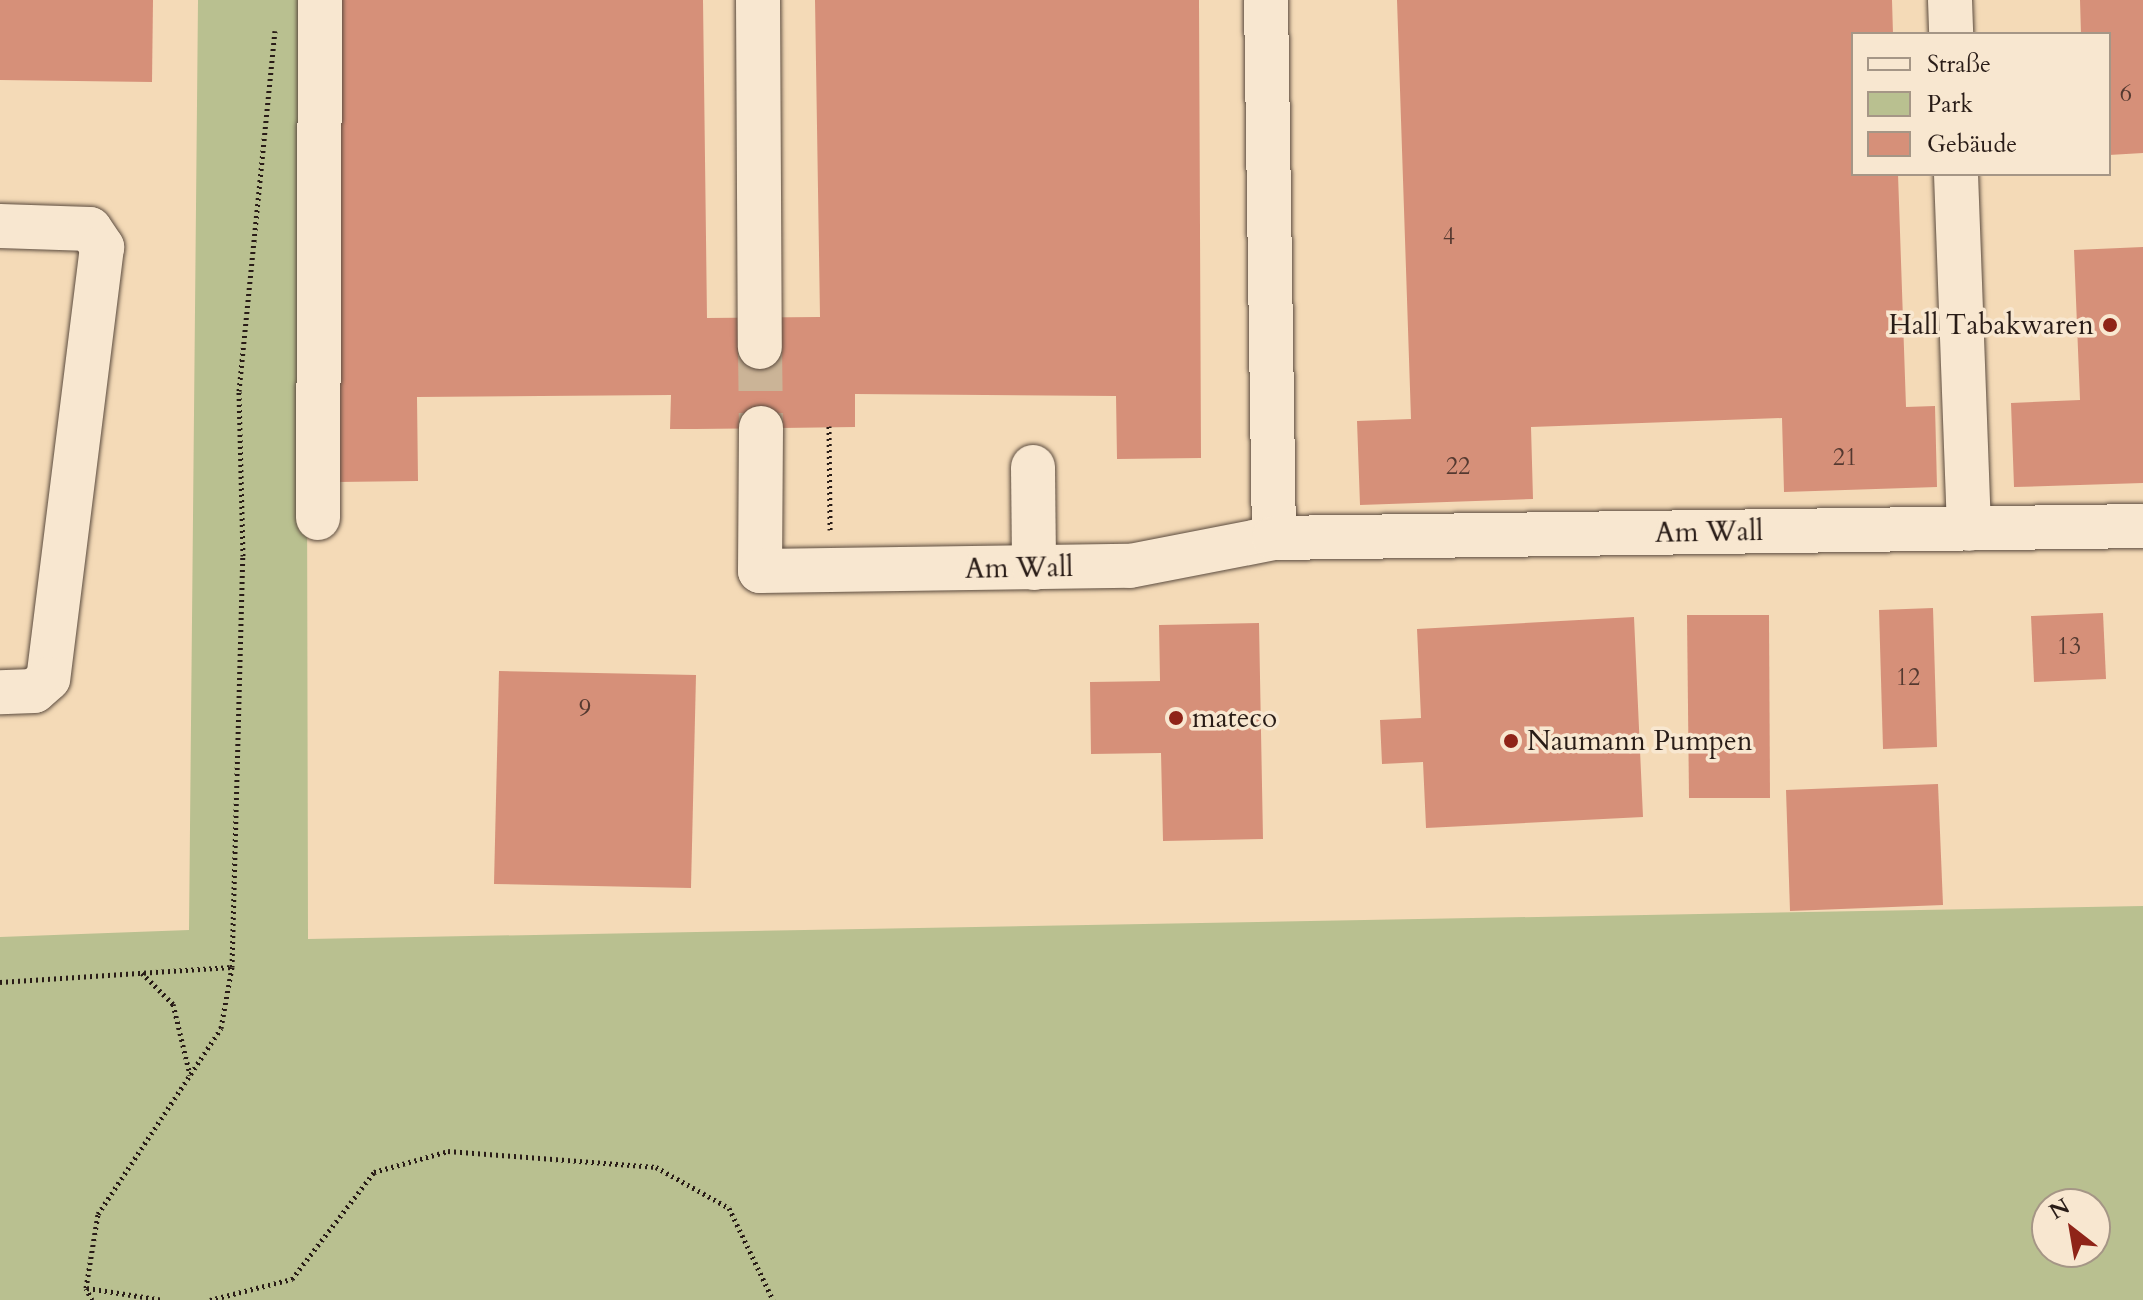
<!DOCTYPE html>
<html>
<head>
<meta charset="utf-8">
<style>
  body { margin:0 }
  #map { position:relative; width:2143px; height:1300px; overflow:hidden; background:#f4dab7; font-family:Cardo,serif }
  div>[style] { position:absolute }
  .green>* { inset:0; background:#b9c090 }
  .building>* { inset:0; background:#d69079 }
  .minor-tunnel>* { height:44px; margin-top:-22px; transform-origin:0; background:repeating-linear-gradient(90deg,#cbb497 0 44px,transparent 0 66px) }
  .path>* { height:5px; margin-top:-2.5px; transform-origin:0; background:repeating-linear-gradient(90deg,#291c17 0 2px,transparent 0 6px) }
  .roads { filter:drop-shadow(0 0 2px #5c4c3f) drop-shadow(0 0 2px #5c4c3f) }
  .minor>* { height:44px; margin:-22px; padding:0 22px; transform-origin:22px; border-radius:22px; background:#f8e7d0 }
  .dots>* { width:22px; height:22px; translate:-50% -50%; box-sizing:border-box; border:4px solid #f8e7d0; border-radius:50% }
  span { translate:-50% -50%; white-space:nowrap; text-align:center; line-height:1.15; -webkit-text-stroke:7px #f8e7d0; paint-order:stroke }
  .number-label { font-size:24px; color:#543930 }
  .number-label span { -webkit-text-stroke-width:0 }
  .poi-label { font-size:28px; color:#291c17 }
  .right { translate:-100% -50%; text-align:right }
  .left { translate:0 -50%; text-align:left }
  .street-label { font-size:28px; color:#291c17 }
  .legend { position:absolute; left:1851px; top:32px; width:260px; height:144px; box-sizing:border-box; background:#f8e7d0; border:2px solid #a59686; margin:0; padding:10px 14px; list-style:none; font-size:24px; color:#291c17 }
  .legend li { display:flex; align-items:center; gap:16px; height:40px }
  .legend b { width:40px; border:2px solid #a59686 }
  .north { position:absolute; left:2031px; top:1188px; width:80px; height:80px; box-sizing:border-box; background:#f8e7d0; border:2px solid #a59686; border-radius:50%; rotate:329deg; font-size:22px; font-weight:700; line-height:32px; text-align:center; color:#291c17 }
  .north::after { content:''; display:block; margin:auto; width:28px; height:36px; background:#8f2418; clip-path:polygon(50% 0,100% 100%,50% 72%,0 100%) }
</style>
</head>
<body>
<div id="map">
  <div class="green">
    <div style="clip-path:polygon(evenodd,198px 0,306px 0,308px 939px,2143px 906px,2143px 1300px,0 1300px,0 937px,189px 930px,198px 0,2047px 1204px,2095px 1204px,2095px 1252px,2047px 1252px,2047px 1204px)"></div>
  </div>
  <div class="building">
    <div style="clip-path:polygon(0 0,153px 0,152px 82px,0 80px)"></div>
    <div style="clip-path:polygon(334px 0,703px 0,707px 318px,820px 317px,815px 0,1199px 0,1201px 458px,1117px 459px,1116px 396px,855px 394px,855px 427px,695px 429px,670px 429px,671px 395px,417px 397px,418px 481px,337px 482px)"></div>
    <div style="clip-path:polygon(1397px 0,1892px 0,1893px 34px,1853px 34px,1853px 174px,1898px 174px,1906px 407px,1935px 406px,1937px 487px,1784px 492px,1782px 418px,1531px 427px,1533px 499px,1360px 505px,1357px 421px,1411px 419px)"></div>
    <div style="clip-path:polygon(2080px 0,2143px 0,2143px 153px,2109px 155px,2109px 34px,2081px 34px)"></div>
    <div style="clip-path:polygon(2143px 247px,2143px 483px,2014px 487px,2011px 403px,2080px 400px,2074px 250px)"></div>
    <div style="clip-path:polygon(1933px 608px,1937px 747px,1883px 749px,1879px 610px)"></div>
    <div style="clip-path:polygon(2103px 613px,2106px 679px,2034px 682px,2031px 616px)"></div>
    <div style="clip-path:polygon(1687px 615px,1769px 615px,1770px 798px,1689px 798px)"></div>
    <div style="clip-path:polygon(1634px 617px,1643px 817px,1426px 828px,1423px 762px,1382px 764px,1380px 720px,1421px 718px,1417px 629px)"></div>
    <div style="clip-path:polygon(1259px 623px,1263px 839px,1163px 841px,1161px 753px,1091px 754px,1090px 682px,1160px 681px,1159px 625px)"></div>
    <div style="clip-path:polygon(499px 671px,696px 675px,691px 888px,494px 884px)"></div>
    <div style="clip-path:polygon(1938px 784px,1943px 905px,1790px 911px,1786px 790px)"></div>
  </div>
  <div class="minor-tunnel">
    <div style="left:760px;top:347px;width:81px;rotate:89.3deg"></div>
  </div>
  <div class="path">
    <div style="left:829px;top:426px;width:104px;rotate:89.4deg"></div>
    <div style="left:142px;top:973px;width:44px;rotate:45deg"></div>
    <div style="left:173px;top:1004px;width:73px;rotate:76.5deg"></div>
    <div style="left:0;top:982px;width:232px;rotate:-3.7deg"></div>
    <div style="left:87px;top:1288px;width:77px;rotate:9deg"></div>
    <div style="left:92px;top:1300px;width:13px;rotate:-117deg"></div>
    <div style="left:86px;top:1288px;width:75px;rotate:-80.8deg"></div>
    <div style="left:98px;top:1214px;width:223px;rotate:-56.5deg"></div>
    <div style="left:221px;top:1028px;width:62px;rotate:-79.8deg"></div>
    <div style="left:232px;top:967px;width:411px;rotate:-88.5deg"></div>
    <div style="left:243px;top:556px;width:165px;rotate:-91.4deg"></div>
    <div style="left:239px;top:391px;width:362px;rotate:-84.3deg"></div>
    <div style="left:210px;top:1300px;width:85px;rotate:-14.4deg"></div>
    <div style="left:292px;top:1279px;width:135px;rotate:-52.5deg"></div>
    <div style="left:374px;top:1172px;width:77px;rotate:-15.8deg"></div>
    <div style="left:448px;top:1151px;width:209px;rotate:4.4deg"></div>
    <div style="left:656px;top:1167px;width:84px;rotate:29.3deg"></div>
    <div style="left:729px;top:1208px;width:102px;rotate:64.4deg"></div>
  </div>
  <div class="roads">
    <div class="minor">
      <div style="left:758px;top:0;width:347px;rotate:89.7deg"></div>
      <div style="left:1266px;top:0;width:538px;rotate:89.15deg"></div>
      <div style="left:1950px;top:0;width:34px;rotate:88deg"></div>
      <div style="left:1956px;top:174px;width:355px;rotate:87.9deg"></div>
      <div style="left:0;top:226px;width:90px;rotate:1.9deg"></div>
      <div style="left:90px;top:229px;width:22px;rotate:56deg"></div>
      <div style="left:102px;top:247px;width:435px;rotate:97.1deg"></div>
      <div style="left:48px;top:679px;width:18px;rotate:139deg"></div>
      <div style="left:34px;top:691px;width:34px;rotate:178deg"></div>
      <div style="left:761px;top:428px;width:143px;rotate:90.4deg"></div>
      <div style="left:760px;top:571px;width:370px;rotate:-0.8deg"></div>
      <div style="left:1130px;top:566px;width:147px;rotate:-11deg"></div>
      <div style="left:1274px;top:538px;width:869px;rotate:-0.79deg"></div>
      <div style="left:1033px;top:467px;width:101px;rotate:89.4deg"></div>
      <div style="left:318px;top:518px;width:518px;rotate:-89.78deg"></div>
    </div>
  </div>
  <div class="dots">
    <div style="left:2110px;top:325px;background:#8f2418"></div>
    <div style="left:1176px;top:718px;background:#8f2418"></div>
    <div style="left:1511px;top:741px;background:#8f2418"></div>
  </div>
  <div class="number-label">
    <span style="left:2126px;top:94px">6</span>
    <span style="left:1449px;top:237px">4</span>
    <span style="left:1845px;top:458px">21</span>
    <span style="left:1458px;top:467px">22</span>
    <span style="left:2069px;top:647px">13</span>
    <span style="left:1908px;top:678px">12</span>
    <span style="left:585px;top:709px">9</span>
  </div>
  <div class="poi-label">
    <span class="right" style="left:2094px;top:325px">Hall Tabakwaren</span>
    <span class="left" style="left:1192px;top:718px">mateco</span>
    <span class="left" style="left:1527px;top:741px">Naumann Pumpen</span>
  </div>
  <div class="street-label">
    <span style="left:1709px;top:532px;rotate:-1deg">Am Wall</span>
    <span style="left:1019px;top:568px;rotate:-1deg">Am Wall</span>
  </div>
  <ul class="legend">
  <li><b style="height:10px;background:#f8e7d0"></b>Straße</li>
  <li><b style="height:22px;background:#b9c090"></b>Park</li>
  <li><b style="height:22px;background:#d69079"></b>Gebäude</li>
  </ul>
  <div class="north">N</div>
</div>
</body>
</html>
